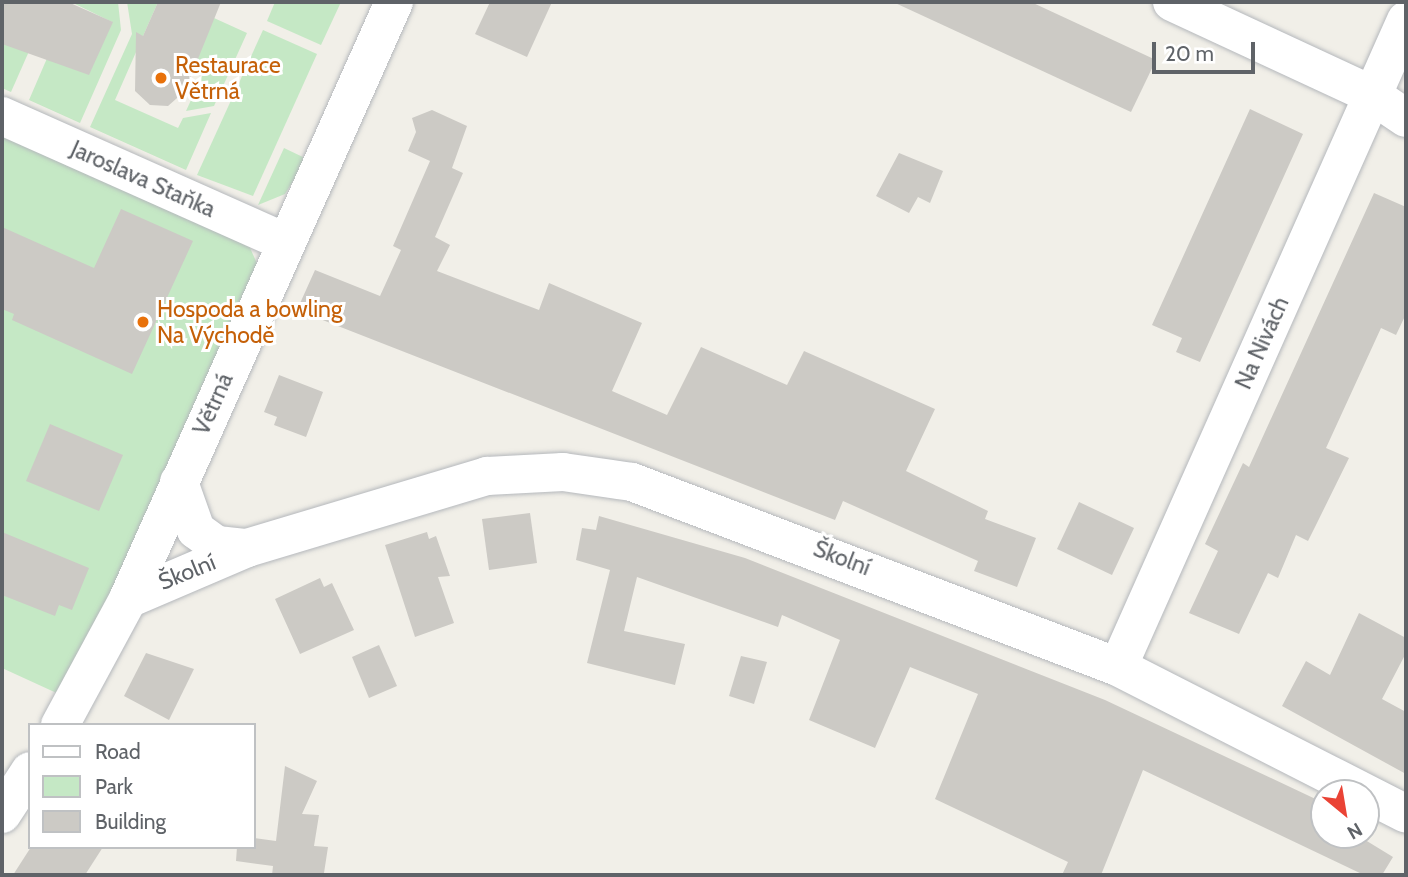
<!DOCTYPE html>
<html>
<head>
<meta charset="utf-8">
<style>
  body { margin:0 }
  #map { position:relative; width:1408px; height:877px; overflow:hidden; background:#f1efe8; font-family:Cabin,sans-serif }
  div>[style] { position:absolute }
  .green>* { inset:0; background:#c5e8c5 }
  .building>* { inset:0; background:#cccac5 }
  .roads { filter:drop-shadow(0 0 2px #b5b8bc) drop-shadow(0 0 2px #b5b8bc) }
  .street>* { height:38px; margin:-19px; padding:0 19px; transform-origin:19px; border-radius:19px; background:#fff }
  .dots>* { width:19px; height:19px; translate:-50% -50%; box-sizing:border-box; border:4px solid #fff; border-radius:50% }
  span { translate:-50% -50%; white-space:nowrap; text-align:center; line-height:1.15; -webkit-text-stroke:6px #fff; paint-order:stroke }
  .food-label { font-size:23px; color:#c56008 }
  .left { translate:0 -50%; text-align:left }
  .street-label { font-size:23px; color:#5f6368 }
  .frame { position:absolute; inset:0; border:4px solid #5f6368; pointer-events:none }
  .legend { position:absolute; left:28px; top:723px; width:228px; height:126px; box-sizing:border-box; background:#fff; border:2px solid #bfc1c3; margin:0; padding:9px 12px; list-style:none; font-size:21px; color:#5f6368 }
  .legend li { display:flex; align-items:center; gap:14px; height:35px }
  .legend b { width:35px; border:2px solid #bfc1c3 }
  .north { position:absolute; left:1310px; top:779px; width:70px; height:70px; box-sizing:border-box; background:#fff; border:2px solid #bfc1c3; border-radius:50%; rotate:150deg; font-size:19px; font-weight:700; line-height:28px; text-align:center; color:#5f6368 }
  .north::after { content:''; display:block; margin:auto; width:24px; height:32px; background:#ea4335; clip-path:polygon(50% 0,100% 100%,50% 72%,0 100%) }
  .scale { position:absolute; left:1152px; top:42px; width:103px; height:32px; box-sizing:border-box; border:4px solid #5f6368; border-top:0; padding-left:9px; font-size:21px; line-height:24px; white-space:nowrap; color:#5f6368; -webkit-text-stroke:5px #fff; paint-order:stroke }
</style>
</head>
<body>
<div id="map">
  <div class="green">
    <div style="clip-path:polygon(71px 2px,118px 2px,121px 30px,80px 123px,29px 100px,48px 56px,112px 22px)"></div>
    <div style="clip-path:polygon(127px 2px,158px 2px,115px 100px,178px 128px,183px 118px,211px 113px,186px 170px,90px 127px,132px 34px)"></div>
    <div style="clip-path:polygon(275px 2px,341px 2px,321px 45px,267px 21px)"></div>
    <div style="clip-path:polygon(214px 18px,247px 33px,214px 106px,186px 111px,207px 65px,195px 59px)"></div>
    <div style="clip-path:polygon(263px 30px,317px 54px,253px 196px,197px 175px)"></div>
    <div style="clip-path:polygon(2px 35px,30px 49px,11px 92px,2px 88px)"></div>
    <div style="clip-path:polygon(2px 135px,247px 241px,259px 268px,74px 701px,2px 668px)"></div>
    <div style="clip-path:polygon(284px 148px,307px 159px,285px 194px,258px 205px)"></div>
  </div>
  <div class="building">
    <div style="clip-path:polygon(2px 2px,68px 2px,113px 22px,89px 75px,2px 44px)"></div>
    <div style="clip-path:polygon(158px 2px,221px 2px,185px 91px,168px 106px,150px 105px,135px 91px,136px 32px,143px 36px)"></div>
    <div style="clip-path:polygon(490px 2px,552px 2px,527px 57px,475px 34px)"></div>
    <div style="clip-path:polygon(893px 2px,1031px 2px,1156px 60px,1131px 112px)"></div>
    <div style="clip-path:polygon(1250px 109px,1303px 134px,1200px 362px,1176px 352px,1182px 338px,1152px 325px)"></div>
    <div style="clip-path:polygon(432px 110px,467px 126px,452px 168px,463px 173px,435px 237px,450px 245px,437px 271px,539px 310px,549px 283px,642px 323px,612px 391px,667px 415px,701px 347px,787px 385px,804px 351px,935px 409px,906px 471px,988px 511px,985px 519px,1036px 538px,1017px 587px,974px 571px,978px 561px,843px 501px,835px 520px,297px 310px,315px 270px,380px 296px,401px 250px,393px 246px,430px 161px,408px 151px,416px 132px,412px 118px)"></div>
    <div style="clip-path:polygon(899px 153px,943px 171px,930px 203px,918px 197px,909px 213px,876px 196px)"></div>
    <div style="clip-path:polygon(1374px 193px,1406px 207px,1406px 314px,1396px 335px,1381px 328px,1326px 448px,1349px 458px,1316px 525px,1308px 541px,1296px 535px,1278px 578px,1268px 573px,1239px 634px,1189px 613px,1218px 551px,1205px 544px,1243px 463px,1249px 467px)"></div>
    <div style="clip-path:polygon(121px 209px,193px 241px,132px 374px,12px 320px,14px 314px,2px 309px,2px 227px,94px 268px)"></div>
    <div style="clip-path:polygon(279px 375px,323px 392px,306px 437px,274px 425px,277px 417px,264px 412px)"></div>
    <div style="clip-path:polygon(50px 424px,123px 455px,99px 511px,26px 481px)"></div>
    <div style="clip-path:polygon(1079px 502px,1134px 528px,1112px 575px,1057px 549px)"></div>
    <div style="clip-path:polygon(530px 513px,537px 563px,489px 570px,482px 519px)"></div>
    <div style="clip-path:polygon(599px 516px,745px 558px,1105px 700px,1324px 803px,1324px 835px,1357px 835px,1393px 857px,1382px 875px,1364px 875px,1143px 770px,1101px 875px,1062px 875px,1068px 862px,935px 799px,978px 694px,910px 667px,875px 748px,809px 720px,840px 640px,782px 615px,778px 627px,637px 577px,624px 631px,685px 644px,675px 685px,587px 663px,610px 570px,576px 560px,582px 528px,596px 530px)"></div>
    <div style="clip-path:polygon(2px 532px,89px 568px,72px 610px,59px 605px,55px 616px,2px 595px)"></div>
    <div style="clip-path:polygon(427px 532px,429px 539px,436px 536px,450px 576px,438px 577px,454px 623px,415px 637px,385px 545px)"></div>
    <div style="clip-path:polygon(320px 578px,324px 587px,332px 583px,354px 630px,300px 654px,275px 599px)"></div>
    <div style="clip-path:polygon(1359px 613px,1406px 638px,1406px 653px,1382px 699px,1406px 712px,1406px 774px,1282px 706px,1306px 661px,1330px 675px)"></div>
    <div style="clip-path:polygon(379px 645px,397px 686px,369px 698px,352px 657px)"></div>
    <div style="clip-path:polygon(146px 653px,194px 669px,169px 720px,124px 696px)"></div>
    <div style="clip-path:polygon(741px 656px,767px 662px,754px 704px,729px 696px)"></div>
    <div style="clip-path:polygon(285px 766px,317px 781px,302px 814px,319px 815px,314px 846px,328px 847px,324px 873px,272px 875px,273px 866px,236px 861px,237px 847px,254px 847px,254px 838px,276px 841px)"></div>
    <div style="clip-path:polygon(31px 847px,103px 847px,85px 875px,13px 875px)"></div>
  </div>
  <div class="roads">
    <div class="street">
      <div style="left:1172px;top:2px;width:221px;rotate:24.9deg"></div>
      <div style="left:1372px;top:95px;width:41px;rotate:34.1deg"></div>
      <div style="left:2px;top:116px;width:310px;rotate:24deg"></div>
      <div style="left:179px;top:482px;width:51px;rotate:70.5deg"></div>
      <div style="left:196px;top:530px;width:26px;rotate:36deg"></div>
      <div style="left:217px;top:545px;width:30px;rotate:6deg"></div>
      <div style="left:128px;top:599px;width:129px;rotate:-23.2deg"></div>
      <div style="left:247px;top:548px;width:251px;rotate:-16.7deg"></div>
      <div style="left:487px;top:476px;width:76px;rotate:-3deg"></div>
      <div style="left:563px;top:472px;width:70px;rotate:8.2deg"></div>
      <div style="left:632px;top:482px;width:520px;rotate:20.84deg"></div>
      <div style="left:1118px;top:667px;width:323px;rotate:27deg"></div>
      <div style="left:1118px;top:667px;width:708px;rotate:-66deg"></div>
      <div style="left:60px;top:725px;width:143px;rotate:-61.6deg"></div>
      <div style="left:128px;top:599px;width:654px;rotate:-65.98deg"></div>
      <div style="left:2px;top:814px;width:51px;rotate:-56.9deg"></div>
    </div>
  </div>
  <div class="dots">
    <div style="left:161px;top:78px;background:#e8710a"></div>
    <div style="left:143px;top:322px;background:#e8710a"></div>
  </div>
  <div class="food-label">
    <span class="left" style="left:175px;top:78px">Restaurace<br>Větrná</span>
    <span class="left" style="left:157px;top:322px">Hospoda a bowling<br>Na Východě</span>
  </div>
  <div class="street-label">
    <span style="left:143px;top:179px;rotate:24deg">Jaroslava Staňka</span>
    <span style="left:1262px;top:343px;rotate:-66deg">Na Nivách</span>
    <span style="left:213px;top:404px;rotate:-66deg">Větrná</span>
    <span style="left:842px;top:558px;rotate:21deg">Školní</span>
    <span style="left:187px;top:572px;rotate:-22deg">Školní</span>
  </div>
  <div class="frame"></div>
  <ul class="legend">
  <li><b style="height:9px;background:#fff"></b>Road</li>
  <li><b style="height:19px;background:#c5e8c5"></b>Park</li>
  <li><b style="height:19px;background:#cccac5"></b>Building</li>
  </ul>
  <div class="north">N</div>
  <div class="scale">20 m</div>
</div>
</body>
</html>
